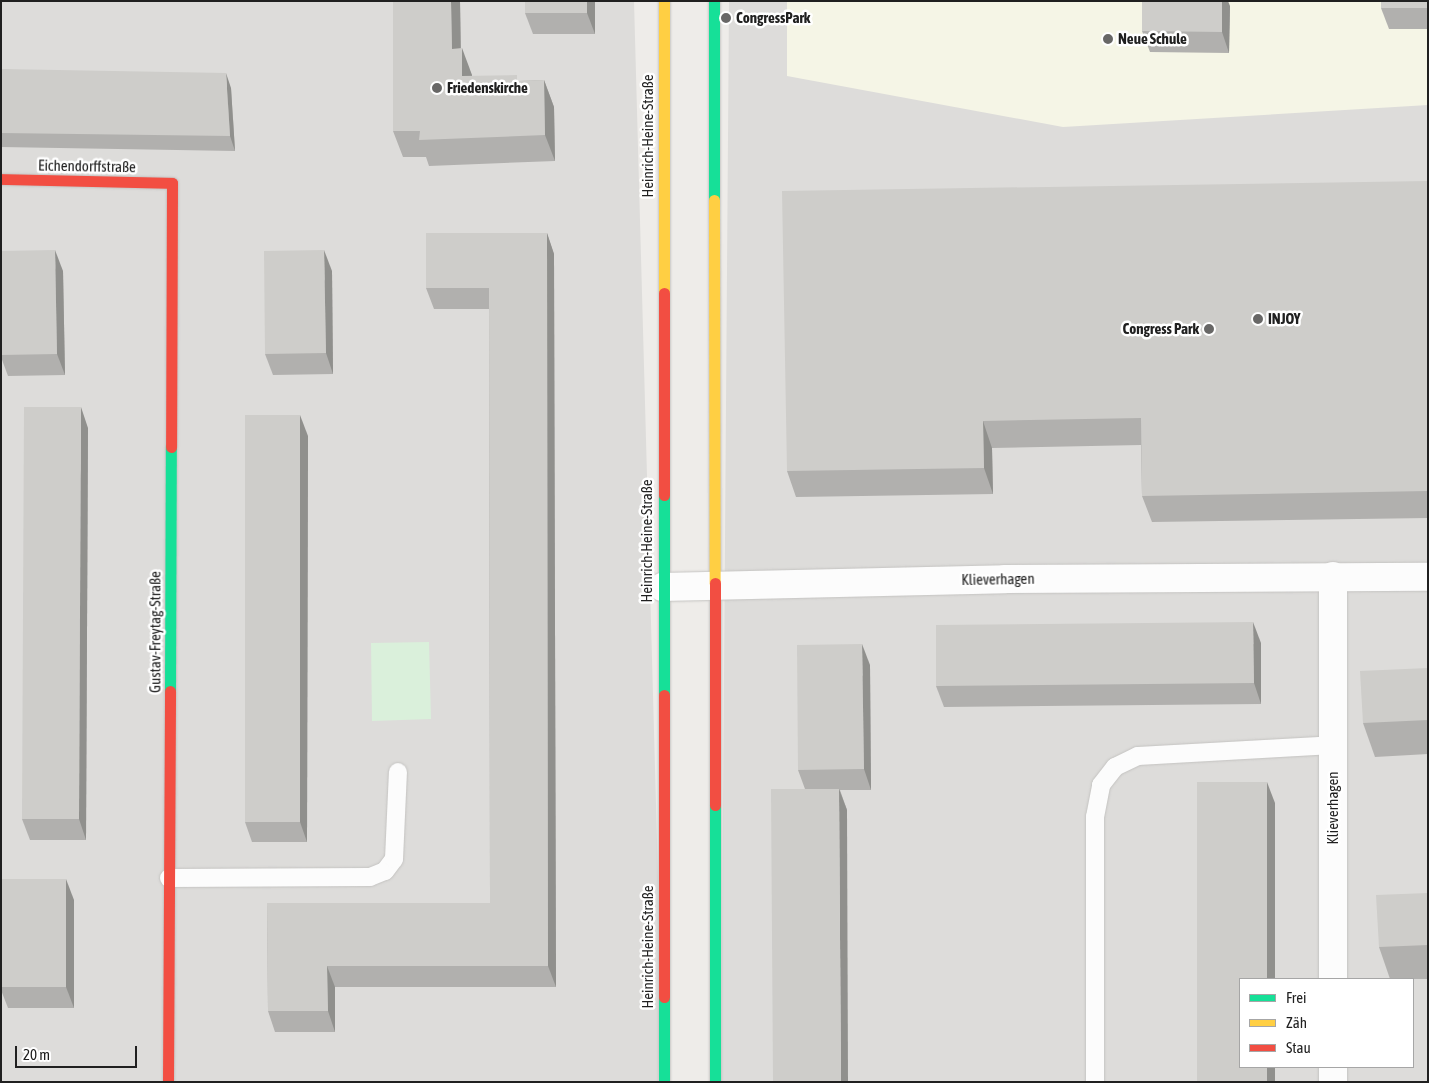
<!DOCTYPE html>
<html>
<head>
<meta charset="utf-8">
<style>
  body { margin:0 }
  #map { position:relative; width:1429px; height:1083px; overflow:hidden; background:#eeece9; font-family:"Asap Condensed",sans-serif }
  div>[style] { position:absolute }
  .residential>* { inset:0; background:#dddcda }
  .education>* { inset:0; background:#f5f5e6 }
  .park>* { inset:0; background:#daf0db }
  .roads { filter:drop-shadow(0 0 1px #c4c3c1) drop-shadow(0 0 1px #c4c3c1) }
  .lane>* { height:18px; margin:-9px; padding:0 9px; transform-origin:9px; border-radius:9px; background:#fcfcfc }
  .street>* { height:28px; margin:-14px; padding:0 14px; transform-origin:14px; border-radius:14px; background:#fcfcfc }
  .fast>* { height:11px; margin:-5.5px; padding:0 5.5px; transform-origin:5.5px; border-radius:5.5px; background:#16e098 }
  .slow>* { height:11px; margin:-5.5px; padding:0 5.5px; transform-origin:5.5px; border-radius:5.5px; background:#ffcf43 }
  .jam>* { height:11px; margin:-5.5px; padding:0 5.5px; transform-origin:5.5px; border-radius:5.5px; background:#f24e42 }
  .wall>* { inset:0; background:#b1b0ae }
  .shaded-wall>* { inset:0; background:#90908d }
  .building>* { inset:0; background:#cecdca }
  .dots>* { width:14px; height:14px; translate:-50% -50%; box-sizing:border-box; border:2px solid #fff; border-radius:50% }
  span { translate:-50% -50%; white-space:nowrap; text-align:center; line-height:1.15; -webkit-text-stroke:5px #fff; paint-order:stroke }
  .poi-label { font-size:15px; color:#202020; font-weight:700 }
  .left { translate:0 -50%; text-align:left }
  .right { translate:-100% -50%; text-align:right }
  .street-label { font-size:15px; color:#202020 }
  .frame { position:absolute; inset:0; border:2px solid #202020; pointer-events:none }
  .legend { position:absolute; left:1239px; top:978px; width:175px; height:90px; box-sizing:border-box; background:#fff; border:1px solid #a6a6a6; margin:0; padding:6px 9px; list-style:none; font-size:15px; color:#202020 }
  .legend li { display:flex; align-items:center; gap:10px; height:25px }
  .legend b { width:25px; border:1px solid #a6a6a6 }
  .scale { position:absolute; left:15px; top:1046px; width:122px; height:22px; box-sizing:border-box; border:2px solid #202020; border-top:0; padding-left:6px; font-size:15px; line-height:18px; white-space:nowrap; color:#202020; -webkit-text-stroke:4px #fff; paint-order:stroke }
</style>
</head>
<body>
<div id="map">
  <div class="residential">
    <div style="clip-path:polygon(1px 1px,634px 1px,661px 987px,658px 1082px,1px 1082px)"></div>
    <div style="clip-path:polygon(evenodd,729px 1px,1428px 1px,1428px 1082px,721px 1082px,729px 1px,1240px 979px,1413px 979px,1413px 1067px,1240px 1067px,1240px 979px)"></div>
  </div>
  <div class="education">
    <div style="clip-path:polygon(787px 1px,1428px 1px,1428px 105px,1063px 127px,787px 76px)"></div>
  </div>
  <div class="park">
    <div style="clip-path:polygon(429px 642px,431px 719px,372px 721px,371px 643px)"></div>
  </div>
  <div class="roads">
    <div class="lane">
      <div style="left:169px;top:878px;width:201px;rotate:-0.3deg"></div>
      <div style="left:370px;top:877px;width:16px;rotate:-22deg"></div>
      <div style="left:385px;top:871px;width:15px;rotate:-53deg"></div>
      <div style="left:394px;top:859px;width:87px;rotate:-87.4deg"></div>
      <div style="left:1095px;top:1082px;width:265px;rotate:-90deg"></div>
      <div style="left:1095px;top:817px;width:33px;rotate:-79deg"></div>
      <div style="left:1101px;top:785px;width:23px;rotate:-52deg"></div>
      <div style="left:1115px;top:767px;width:25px;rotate:-26deg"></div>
      <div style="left:1138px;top:756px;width:195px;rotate:-3.2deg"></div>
    </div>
    <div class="street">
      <div style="left:1333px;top:576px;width:403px;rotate:90deg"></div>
      <div style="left:662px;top:587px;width:343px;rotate:-1.3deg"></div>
      <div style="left:1005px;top:579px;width:423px;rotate:-0.3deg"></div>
      <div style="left:1333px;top:1082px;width:15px;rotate:-90deg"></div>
    </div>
    <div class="fast">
      <div style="left:714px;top:1px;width:199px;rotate:90deg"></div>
      <div style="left:664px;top:495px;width:200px;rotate:90deg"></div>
      <div style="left:170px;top:691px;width:244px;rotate:-89.8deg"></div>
      <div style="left:715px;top:805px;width:277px;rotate:90deg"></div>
      <div style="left:664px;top:997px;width:85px;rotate:90deg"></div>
    </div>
    <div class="slow">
      <div style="left:664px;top:1px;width:292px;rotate:90deg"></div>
      <div style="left:714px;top:200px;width:383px;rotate:89.9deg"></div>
    </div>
    <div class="jam">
      <div style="left:1px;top:179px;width:171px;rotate:1.3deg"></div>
      <div style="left:172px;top:183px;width:264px;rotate:90.2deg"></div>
      <div style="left:664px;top:293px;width:202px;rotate:90deg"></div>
      <div style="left:715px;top:583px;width:222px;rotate:90deg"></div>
      <div style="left:664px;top:695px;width:302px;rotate:90deg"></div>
      <div style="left:168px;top:1082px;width:391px;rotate:-89.7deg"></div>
    </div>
  </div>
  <div class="wall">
    <div style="clip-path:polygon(393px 1px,460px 1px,461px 48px,472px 76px,519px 81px,544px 80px,554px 107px,555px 161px,429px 166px,426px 157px,403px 157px,393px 131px)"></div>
    <div style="clip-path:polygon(595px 1px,595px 34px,533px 34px,525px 13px)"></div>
    <div style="clip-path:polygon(1428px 1px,1428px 29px,1389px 29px,1381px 8px)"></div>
    <div style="clip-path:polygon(1230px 6px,1229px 53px,1150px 52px,1142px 31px)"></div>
    <div style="clip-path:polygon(1px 69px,231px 88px,235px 151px,1px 147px)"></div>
    <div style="clip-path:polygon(1428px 181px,1428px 518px,1152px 522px,1142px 496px,1141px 445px,992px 448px,993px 494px,796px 497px,787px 471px)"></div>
    <div style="clip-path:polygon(547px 233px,554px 254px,556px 987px,335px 987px,335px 1032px,275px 1032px,268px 1011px,267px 903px,490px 903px,489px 309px,434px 309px,426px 288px)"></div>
    <div style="clip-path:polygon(1px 251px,63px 271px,65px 375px,8px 376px,1px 357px)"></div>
    <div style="clip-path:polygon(332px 271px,333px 374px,273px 375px,265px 354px)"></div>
    <div style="clip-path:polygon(88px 428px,86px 840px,30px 840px,22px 819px)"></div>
    <div style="clip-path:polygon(308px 436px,307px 842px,252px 842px,245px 822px)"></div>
    <div style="clip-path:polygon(1261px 643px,1261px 704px,944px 707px,936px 686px)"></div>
    <div style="clip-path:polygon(870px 665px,871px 790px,840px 790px,847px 810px,805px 789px,798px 770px)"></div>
    <div style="clip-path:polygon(1428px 668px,1428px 754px,1375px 757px,1363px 723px)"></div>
    <div style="clip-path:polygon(1px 879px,74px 900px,74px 1008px,8px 1008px,1px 990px)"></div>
    <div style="clip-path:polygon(1428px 893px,1428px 979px,1390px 979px,1379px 947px)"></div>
  </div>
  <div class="shaded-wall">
    <div style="clip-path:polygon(451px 1px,460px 1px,461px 75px,452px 49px)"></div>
    <div style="clip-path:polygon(587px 1px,595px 1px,595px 34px,587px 13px)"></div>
    <div style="clip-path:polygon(1222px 1px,1228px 1px,1230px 6px,1229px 53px,1222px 32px)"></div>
    <div style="clip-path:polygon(462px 48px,472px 75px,472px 102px,462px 76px)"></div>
    <div style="clip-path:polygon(226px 73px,231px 88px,235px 151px,230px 136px)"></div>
    <div style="clip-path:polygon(544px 80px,554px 107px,555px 161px,545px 135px)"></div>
    <div style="clip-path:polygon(547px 233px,554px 254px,556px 987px,548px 966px)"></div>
    <div style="clip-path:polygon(55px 250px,63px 271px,65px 375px,57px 354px)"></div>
    <div style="clip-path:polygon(324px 250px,332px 271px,333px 374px,326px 353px)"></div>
    <div style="clip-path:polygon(81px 407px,88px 428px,86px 840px,79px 819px)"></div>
    <div style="clip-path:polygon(300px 415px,308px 436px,307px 842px,300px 822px)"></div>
    <div style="clip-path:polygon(983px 421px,992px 448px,993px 494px,984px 468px)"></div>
    <div style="clip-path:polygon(1253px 622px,1261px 643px,1261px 704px,1254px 683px)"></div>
    <div style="clip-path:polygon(862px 644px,870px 665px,871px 790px,864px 769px)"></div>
    <div style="clip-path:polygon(1267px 782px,1275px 803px,1275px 979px,1267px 979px)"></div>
    <div style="clip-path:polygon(839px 789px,847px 810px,848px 1082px,841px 1082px)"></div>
    <div style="clip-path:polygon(66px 879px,74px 900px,74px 1008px,66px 987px)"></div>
    <div style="clip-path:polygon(327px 966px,335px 987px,335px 1032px,328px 1011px)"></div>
    <div style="clip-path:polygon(1267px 1067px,1275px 1067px,1275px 1082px,1267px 1082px)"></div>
  </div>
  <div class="building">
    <div style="clip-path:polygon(393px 1px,451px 1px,452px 49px,462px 48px,462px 76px,517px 75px,517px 81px,544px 80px,545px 135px,419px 140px,420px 131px,393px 131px)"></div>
    <div style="clip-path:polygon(525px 1px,587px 1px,587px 13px,525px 13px)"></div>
    <div style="clip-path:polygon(1142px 1px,1222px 1px,1222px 32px,1142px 31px)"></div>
    <div style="clip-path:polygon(1381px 1px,1428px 1px,1428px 8px,1381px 8px)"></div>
    <div style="clip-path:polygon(1px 69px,226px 73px,230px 136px,1px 133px)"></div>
    <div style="clip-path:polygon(1428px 181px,1428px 491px,1142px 496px,1141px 418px,983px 421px,984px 468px,787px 471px,782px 191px)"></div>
    <div style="clip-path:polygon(426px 233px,547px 233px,548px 966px,327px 966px,328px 1011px,268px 1011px,267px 903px,490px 903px,489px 288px,426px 288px)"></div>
    <div style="clip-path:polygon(55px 250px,57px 354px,1px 355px,1px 251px)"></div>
    <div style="clip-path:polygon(324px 250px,326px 353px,265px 354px,264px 251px)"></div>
    <div style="clip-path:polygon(24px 407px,81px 407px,79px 819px,22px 819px)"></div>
    <div style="clip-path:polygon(245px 415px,300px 415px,300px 822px,245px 822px)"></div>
    <div style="clip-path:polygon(1253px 622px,1254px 683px,936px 686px,936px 625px)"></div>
    <div style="clip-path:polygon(862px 644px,864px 769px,798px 770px,797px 645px)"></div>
    <div style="clip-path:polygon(1428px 668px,1428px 720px,1363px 723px,1360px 671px)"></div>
    <div style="clip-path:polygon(1197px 782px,1267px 782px,1267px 979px,1240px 979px,1240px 1067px,1267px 1067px,1267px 1082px,1197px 1082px)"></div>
    <div style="clip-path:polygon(771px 789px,839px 789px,841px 1082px,773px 1082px)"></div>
    <div style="clip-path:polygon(1px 879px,66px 879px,66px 987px,1px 987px)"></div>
    <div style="clip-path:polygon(1428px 893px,1428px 945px,1379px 947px,1376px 895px)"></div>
  </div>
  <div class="dots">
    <div style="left:726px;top:18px;background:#686766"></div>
    <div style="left:1108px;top:39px;background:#686766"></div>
    <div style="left:437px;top:88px;background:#686766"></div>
    <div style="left:1258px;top:319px;background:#686766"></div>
    <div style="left:1209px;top:329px;background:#686766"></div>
  </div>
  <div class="poi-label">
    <span class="left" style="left:736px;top:18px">CongressPark</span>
    <span class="left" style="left:1118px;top:39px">Neue Schule</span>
    <span class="left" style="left:447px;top:88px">Friedenskirche</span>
    <span class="left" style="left:1268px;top:319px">INJOY</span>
    <span class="right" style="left:1199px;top:329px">Congress Park</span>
  </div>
  <div class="street-label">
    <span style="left:648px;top:136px;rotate:-90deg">Heinrich-Heine-Straße</span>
    <span style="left:87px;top:166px;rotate:1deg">Eichendorffstraße</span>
    <span style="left:647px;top:541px;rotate:-90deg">Heinrich-Heine-Straße</span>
    <span style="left:998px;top:579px;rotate:-1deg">Klieverhagen</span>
    <span style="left:155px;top:632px;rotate:-90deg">Gustav-Freytag-Straße</span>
    <span style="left:1333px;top:808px;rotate:-90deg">Klieverhagen</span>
    <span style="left:648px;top:947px;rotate:-90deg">Heinrich-Heine-Straße</span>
  </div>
  <div class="frame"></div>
  <ul class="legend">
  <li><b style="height:6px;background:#16e098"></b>Frei</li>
  <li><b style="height:6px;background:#ffcf43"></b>Zäh</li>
  <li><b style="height:6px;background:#f24e42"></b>Stau</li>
  </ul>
  <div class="scale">20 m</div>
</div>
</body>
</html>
